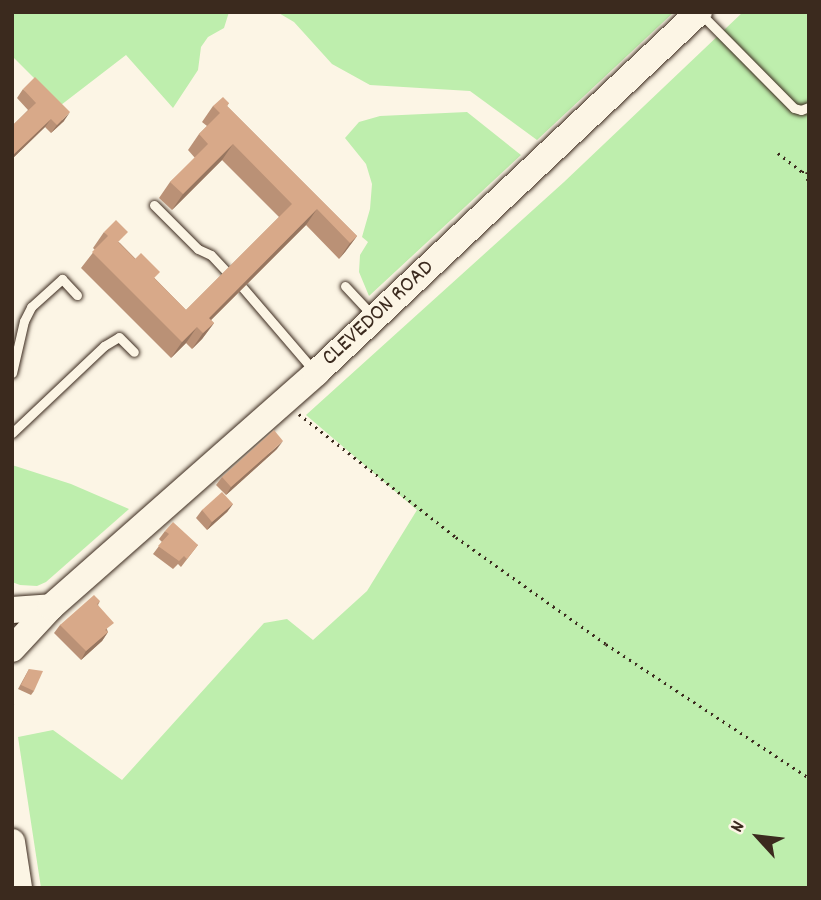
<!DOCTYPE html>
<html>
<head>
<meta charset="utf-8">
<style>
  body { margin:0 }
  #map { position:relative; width:821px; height:900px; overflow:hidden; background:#fcf5e5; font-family:Dekko,sans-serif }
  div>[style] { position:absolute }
  .green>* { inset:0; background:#beeead }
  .path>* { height:2.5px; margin-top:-1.25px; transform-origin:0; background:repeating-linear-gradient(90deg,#3b2a1e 0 2px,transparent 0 7px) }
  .roads { filter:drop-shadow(0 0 2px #3b2a1e) drop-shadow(0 0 2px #3b2a1e) }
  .service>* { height:9px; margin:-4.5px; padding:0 4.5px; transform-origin:4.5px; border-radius:4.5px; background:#fcf5e5 }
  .secondary>* { height:26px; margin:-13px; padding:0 13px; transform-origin:13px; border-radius:13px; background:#fcf5e5 }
  .wall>* { inset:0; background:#ba9176 }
  .shaded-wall>* { inset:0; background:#977660 }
  .building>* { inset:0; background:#d8a989 }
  span { translate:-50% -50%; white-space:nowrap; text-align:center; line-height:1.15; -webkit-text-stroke:5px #fcf5e5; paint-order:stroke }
  .street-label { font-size:23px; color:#3b2a1e }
  .frame { position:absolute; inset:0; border:14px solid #3b2a1e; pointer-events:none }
  .north { position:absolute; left:723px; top:802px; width:70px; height:70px; -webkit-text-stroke:5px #fcf5e5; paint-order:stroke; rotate:297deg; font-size:19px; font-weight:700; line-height:28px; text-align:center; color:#3b2a1e }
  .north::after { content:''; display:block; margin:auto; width:24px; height:32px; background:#3b2a1e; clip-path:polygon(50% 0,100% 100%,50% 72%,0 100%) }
</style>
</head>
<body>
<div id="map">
  <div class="green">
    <div style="clip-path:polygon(12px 12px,229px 12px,224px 28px,208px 37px,201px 47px,198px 70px,173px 108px,126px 55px,61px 105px,12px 56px)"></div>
    <div style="clip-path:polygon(277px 12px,674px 12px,537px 140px,470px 91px,370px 85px,332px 64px,294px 22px)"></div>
    <div style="clip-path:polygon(743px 12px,809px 12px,809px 888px,41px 888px,18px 737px,53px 730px,122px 780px,264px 623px,287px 619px,313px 640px,367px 591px,417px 510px,306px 415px,564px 182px)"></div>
    <div style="clip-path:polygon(467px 112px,521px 155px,369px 296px,359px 272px,360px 255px,368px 242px,362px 237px,370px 209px,372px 184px,366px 164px,345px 138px,359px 122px,380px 116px)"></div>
    <div style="clip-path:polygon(12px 465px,71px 484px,129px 509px,46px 582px,37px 586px,20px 585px,12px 582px)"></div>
  </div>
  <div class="path">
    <div style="left:778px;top:153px;width:31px;rotate:38deg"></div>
    <div style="left:802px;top:172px;width:7px"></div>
    <div style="left:807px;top:172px;width:17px;rotate:83deg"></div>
    <div style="left:299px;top:414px;width:199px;rotate:38.1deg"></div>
    <div style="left:456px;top:537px;width:184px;rotate:35.5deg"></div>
    <div style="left:606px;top:644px;width:243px;rotate:33.4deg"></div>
    <div style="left:12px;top:705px;width:2px;rotate:27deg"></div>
  </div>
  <div class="roads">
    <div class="service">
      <div style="left:701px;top:14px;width:132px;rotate:45.3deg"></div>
      <div style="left:794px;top:108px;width:7px;rotate:16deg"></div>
      <div style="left:801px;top:110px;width:9px;rotate:-21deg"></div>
      <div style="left:154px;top:205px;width:62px;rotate:45deg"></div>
      <div style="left:198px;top:249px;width:14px;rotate:25deg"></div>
      <div style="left:211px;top:255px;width:25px;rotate:47deg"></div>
      <div style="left:345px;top:286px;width:40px;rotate:47deg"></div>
      <div style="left:243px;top:288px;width:111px;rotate:49.4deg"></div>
      <div style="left:12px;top:373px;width:53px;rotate:-77deg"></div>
      <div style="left:24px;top:321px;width:16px;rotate:-63deg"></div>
      <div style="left:31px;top:307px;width:42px;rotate:-42.1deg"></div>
      <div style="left:62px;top:279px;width:22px;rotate:47deg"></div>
      <div style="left:12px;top:433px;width:127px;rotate:-43.4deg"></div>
      <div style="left:104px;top:346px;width:17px;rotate:-31deg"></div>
      <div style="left:119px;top:337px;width:21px;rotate:45deg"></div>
    </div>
    <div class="secondary">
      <div style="left:12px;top:610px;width:39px;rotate:-4deg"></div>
      <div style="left:12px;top:649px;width:57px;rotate:-47.1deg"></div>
      <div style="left:51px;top:607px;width:354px;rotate:-41.4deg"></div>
      <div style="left:316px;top:373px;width:526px;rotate:-43.31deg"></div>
      <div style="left:12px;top:842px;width:47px;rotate:81.3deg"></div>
    </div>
  </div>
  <div class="wall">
    <div style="clip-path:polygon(23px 89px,64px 121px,51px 133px,45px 127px,12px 159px,12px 122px,14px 124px,28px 110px,17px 98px)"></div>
    <div style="clip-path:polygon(229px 103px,227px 106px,357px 236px,345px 252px,339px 259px,306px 225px,211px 320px,214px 323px,202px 339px,192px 349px,186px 343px,171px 358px,81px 268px,95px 250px,93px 248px,104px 232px,120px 243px,186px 310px,279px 217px,222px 160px,172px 210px,159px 198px,170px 182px,195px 158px,188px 150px,199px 134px,207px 126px,202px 122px,213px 106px)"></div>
    <div style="clip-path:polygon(277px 449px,226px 495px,216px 485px,222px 477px)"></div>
    <div style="clip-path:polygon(233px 504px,227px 512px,207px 530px,196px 518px,202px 510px)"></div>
    <div style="clip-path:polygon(165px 531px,198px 545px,181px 567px,178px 564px,173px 569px,153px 554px,162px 542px,159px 539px)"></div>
    <div style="clip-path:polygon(100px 601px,98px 605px,108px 632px,102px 641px,81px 660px,54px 633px,60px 625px)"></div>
    <div style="clip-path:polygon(29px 669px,34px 691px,31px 695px,18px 689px)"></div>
  </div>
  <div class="shaded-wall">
    <div style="clip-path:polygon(70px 112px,64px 121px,51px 133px,57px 125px)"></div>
    <div style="clip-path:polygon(51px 119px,45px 127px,12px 159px,14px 154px)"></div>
    <div style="clip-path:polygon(233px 144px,222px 160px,172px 210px,183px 194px)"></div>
    <div style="clip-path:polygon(317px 209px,306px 225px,201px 330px,209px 318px)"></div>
    <div style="clip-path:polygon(357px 236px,345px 252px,339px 259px,350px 243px)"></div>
    <div style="clip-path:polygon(214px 323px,202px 339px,192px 349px,203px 333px)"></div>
    <div style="clip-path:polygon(197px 327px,186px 343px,171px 358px,182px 342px)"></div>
    <div style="clip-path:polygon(283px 441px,277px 449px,226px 495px,231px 487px)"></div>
    <div style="clip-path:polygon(233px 504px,227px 512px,207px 530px,212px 522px)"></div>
    <div style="clip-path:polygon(108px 632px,102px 641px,81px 660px,86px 651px)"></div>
  </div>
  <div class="building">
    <div style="clip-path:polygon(35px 77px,70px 112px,57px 125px,51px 119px,14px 154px,12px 152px,12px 122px,14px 124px,36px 103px,23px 89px)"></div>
    <div style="clip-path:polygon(223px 97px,229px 103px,227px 106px,357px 236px,350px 243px,317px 209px,209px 318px,214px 323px,203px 333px,197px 327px,182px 342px,92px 252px,108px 236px,104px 232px,116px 220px,128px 232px,118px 242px,135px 259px,141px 253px,160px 272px,154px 278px,186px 310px,292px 204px,233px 144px,183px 194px,170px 182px,208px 144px,199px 134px,220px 113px,213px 106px)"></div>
    <div style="clip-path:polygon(274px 430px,283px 441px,231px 487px,222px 477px)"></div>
    <div style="clip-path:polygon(222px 492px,233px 504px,212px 522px,202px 510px)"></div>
    <div style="clip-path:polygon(173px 522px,198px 545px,187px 559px,184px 556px,179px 561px,158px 546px,169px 534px,165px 531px)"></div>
    <div style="clip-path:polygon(94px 595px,100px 601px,97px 604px,114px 623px,105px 630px,108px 632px,86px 651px,60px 625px)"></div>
    <div style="clip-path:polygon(29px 669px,43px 671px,34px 691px,21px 685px)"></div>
  </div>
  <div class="street-label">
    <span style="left:379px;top:314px;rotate:-43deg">CLEVEDON ROAD</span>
  </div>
  <div class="frame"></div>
  <div class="north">N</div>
</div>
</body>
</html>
